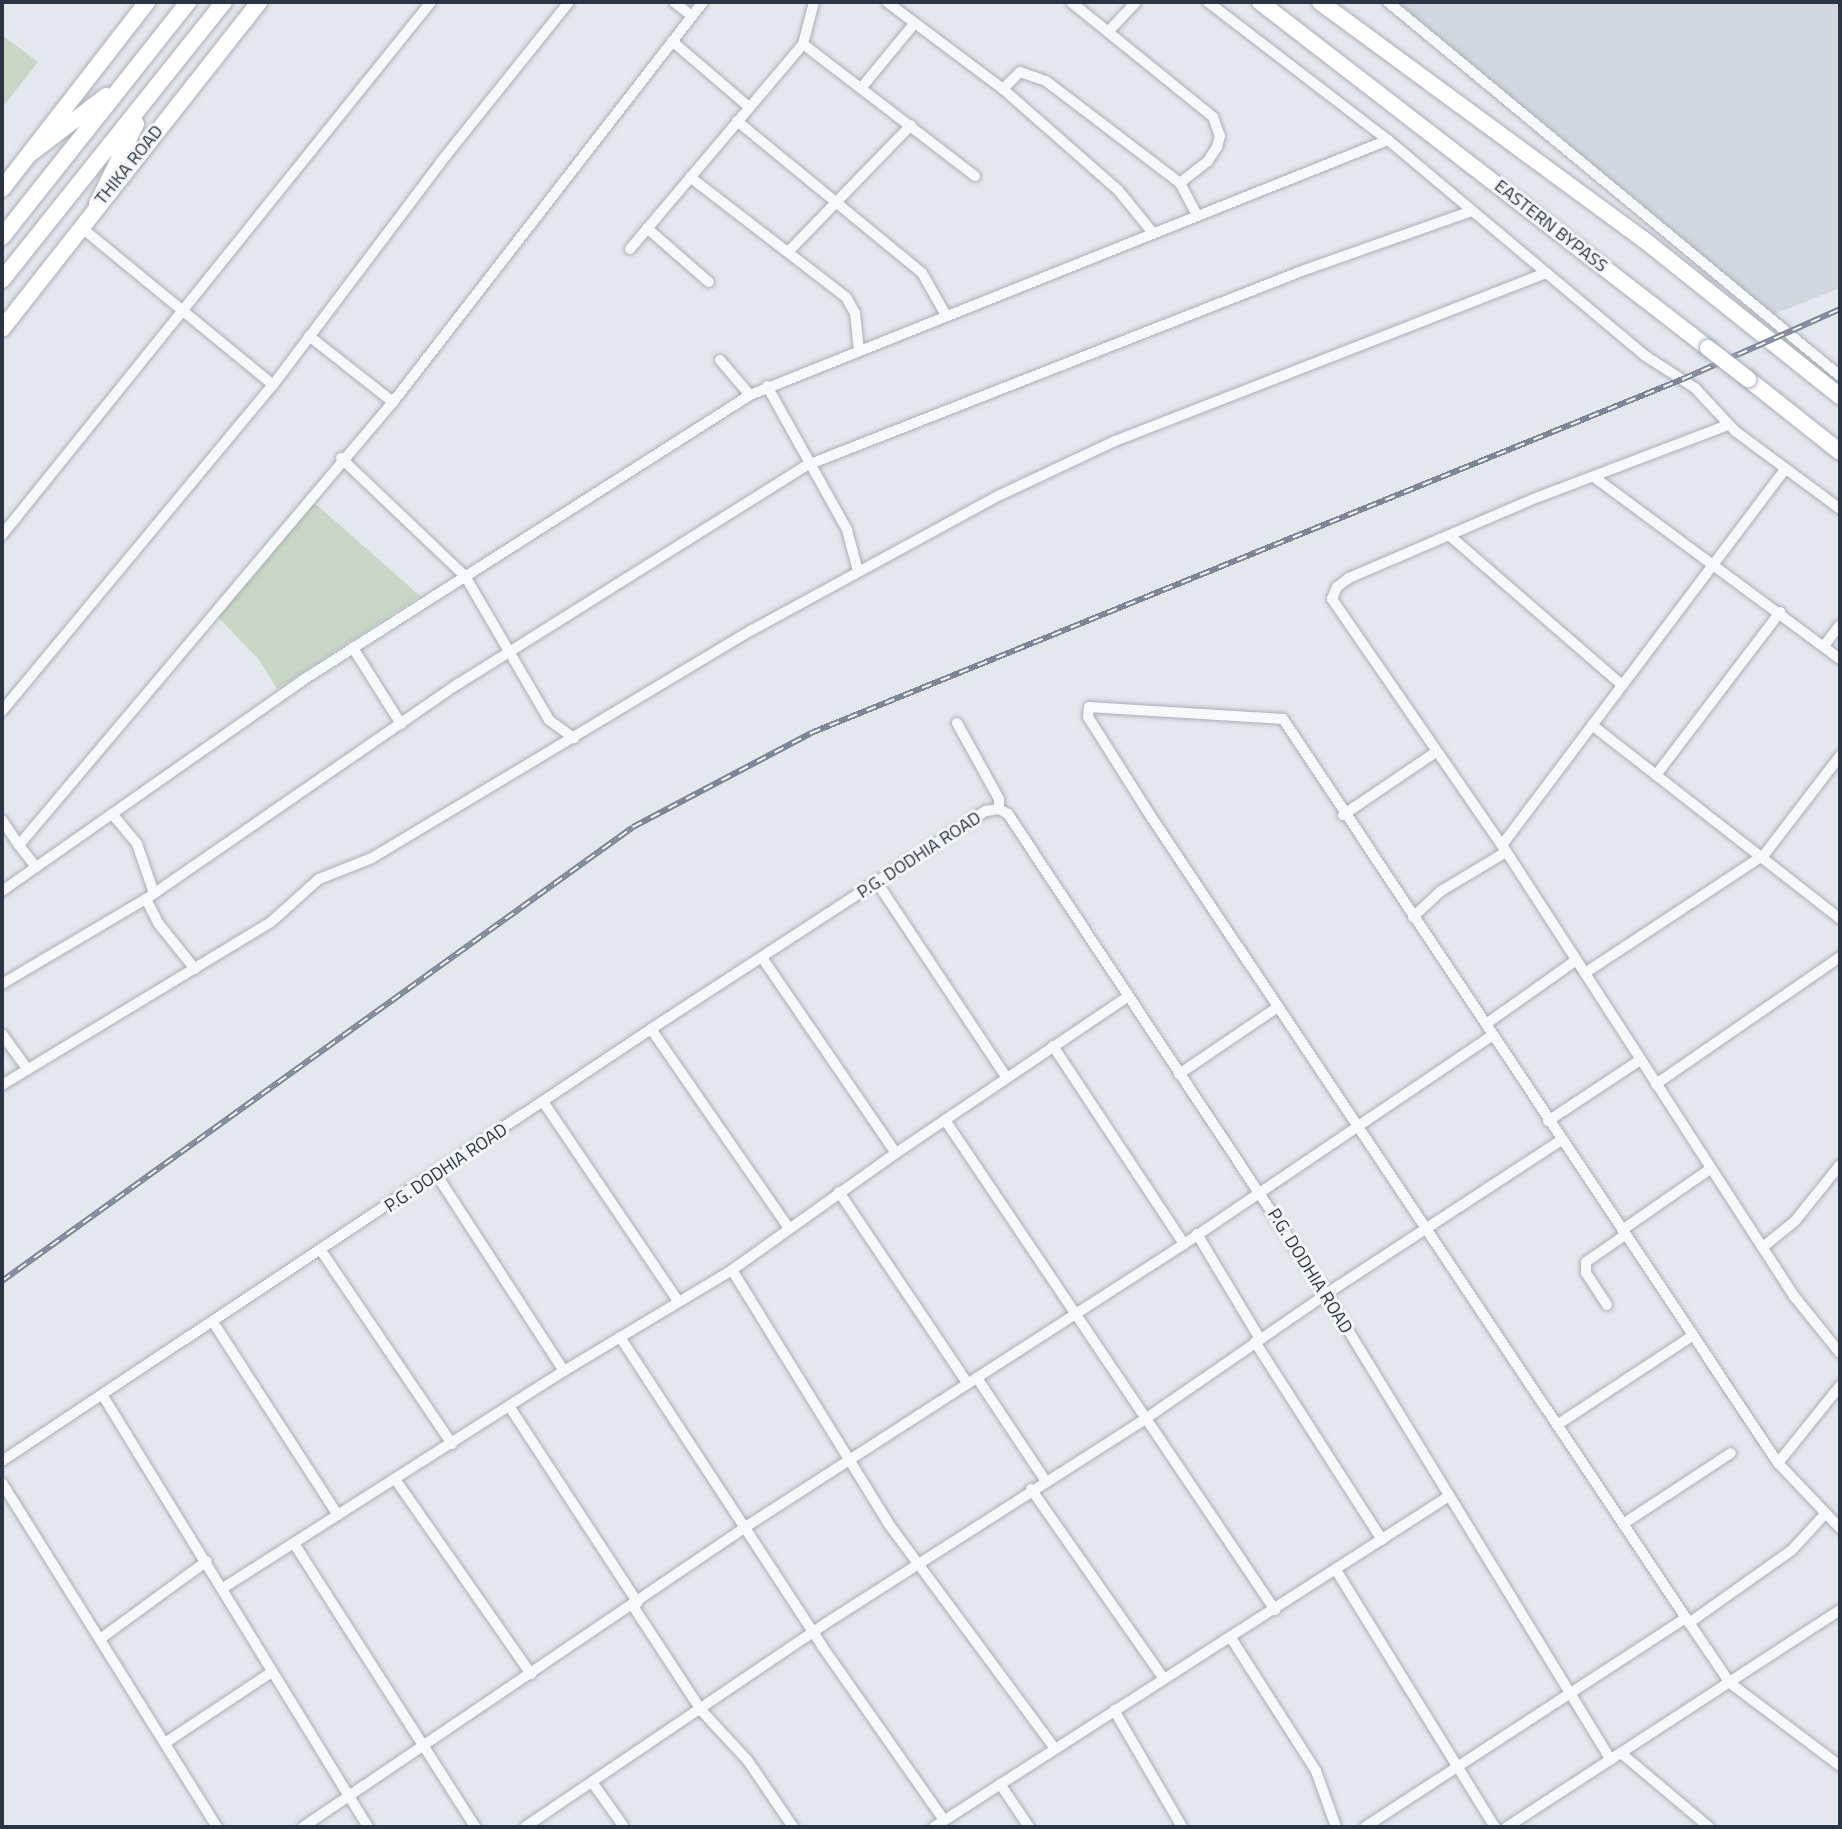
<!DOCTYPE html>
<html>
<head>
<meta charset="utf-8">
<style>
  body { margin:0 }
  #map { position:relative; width:1842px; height:1829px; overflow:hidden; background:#e4e7ec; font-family:"Titillium Web",sans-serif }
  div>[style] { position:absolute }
  .built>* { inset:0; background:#d2d6de }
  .green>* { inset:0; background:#c9d6c5 }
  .roads { filter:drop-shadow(0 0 2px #a9aeb7) drop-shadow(0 0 2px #a9aeb7) }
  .minor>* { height:10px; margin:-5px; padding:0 5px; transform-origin:5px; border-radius:5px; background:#f7f8fa }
  .primary>* { height:16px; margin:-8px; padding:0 8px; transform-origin:8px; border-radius:8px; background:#fff }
  .trunk>* { height:16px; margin:-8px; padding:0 8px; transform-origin:8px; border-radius:8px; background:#fff }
  .rail>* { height:6px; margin-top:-3px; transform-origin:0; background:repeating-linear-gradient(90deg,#f4f6f9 0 10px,#7d8696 0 20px); box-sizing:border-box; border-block:2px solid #7d8696 }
  .bridges { filter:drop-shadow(0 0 2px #a3abb8) drop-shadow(0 0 2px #a3abb8) }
  .primary-bridge>* { height:16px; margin:-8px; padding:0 8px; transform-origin:8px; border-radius:8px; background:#fff }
  span { translate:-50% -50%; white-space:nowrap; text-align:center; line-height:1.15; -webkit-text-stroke:6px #f4f6f9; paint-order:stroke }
  .street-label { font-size:18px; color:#2b3445 }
  .frame { position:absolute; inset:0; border:4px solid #2b3445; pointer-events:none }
</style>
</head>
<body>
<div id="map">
  <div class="built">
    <div style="clip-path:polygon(1390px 2px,1840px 2px,1840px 288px,1769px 316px)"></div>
  </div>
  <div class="green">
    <div style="clip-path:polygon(2px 35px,38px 62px,2px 108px)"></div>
    <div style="clip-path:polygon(308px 497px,420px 596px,277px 689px,260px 661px,213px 612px)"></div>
  </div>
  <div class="roads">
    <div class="minor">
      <div style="left:674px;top:2px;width:23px;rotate:38deg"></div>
      <div style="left:887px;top:2px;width:145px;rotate:36.9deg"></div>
      <div style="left:1003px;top:89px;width:24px;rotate:-45deg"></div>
      <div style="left:1020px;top:72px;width:28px;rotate:19deg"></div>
      <div style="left:1046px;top:81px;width:168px;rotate:37.3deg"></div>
      <div style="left:1180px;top:183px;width:36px;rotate:62deg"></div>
      <div style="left:1071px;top:2px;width:183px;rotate:39deg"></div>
      <div style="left:1213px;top:117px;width:20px;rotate:70deg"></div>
      <div style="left:1220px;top:136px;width:11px;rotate:105deg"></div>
      <div style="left:1217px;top:147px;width:17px;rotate:123deg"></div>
      <div style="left:1208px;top:161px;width:36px;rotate:142deg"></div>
      <div style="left:1208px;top:2px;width:227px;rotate:37.5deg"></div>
      <div style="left:1388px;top:140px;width:334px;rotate:40deg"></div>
      <div style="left:1644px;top:355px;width:61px;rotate:32.9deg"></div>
      <div style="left:1695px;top:388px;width:59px;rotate:47.1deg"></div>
      <div style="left:1735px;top:431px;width:131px;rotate:36.6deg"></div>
      <div style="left:1388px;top:2px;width:587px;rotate:39.61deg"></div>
      <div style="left:1108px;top:32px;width:41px;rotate:-47deg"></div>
      <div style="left:672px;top:41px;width:101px;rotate:40.6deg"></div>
      <div style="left:803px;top:44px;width:43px;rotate:-75.3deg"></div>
      <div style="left:862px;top:87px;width:82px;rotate:-50.5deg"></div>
      <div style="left:1003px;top:89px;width:153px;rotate:41.3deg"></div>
      <div style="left:1118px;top:190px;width:55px;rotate:50.9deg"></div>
      <div style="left:737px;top:121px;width:239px;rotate:39.4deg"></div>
      <div style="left:922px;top:273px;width:48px;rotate:60.3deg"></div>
      <div style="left:690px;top:177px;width:197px;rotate:37.6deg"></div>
      <div style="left:846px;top:297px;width:18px;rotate:61deg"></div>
      <div style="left:855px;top:313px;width:37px;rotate:84deg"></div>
      <div style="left:82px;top:228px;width:247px;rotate:39.4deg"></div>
      <div style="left:647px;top:228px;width:82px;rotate:41.1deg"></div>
      <div style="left:630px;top:249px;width:268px;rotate:-49.8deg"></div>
      <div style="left:803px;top:44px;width:217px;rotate:37.5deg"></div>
      <div style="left:789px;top:251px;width:175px;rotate:-45.9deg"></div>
      <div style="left:309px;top:336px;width:107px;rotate:38.2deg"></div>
      <div style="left:720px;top:360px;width:46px;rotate:49.4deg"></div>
      <div style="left:767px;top:386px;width:165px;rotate:60.9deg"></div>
      <div style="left:847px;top:530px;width:42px;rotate:75deg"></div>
      <div style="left:1728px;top:425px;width:203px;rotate:159.2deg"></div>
      <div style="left:1538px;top:497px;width:206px;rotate:156.8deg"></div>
      <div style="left:1349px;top:578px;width:15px;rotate:143deg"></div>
      <div style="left:1337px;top:587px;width:13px;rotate:113deg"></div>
      <div style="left:1332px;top:599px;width:299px;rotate:55.4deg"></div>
      <div style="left:1502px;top:845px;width:537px;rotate:57.08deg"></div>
      <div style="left:1794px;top:1296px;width:73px;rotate:51.1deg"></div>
      <div style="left:341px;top:458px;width:171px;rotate:43.6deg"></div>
      <div style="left:465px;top:576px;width:167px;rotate:59.7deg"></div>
      <div style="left:549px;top:720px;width:31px;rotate:36deg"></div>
      <div style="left:1594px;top:477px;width:306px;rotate:36.5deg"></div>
      <div style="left:2px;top:535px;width:684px;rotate:-51.17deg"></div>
      <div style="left:1450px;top:536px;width:228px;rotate:40.9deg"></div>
      <div style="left:1824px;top:646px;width:26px;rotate:-53deg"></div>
      <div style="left:353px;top:648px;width:90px;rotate:57.7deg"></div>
      <div style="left:2px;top:711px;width:424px;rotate:-50.3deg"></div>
      <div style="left:273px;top:385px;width:278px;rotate:-53deg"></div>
      <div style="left:440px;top:163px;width:206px;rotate:-51.3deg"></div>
      <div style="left:957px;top:723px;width:87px;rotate:61.1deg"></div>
      <div style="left:999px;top:799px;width:10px;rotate:90deg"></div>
      <div style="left:1592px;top:725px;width:315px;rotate:38deg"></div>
      <div style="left:1656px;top:775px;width:205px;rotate:-52.7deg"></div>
      <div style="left:113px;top:815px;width:38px;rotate:50deg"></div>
      <div style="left:137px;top:844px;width:52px;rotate:70.9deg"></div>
      <div style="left:1343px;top:815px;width:112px;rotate:-34.1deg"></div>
      <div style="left:2px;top:820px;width:30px;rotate:56deg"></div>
      <div style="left:1502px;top:845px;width:471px;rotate:-53deg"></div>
      <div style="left:36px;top:867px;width:28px;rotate:-128deg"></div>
      <div style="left:19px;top:845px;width:580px;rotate:-49.83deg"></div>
      <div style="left:393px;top:402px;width:506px;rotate:-52.22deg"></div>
      <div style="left:878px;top:884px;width:232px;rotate:56.4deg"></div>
      <div style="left:2px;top:891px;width:368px;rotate:-35deg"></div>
      <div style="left:303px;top:680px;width:530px;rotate:-32.52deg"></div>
      <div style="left:750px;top:395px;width:687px;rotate:-21.79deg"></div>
      <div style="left:146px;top:899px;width:27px;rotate:63deg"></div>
      <div style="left:158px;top:923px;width:59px;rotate:51.2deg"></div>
      <div style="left:1413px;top:917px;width:38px;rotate:-43deg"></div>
      <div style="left:1441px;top:891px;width:76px;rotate:-31deg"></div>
      <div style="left:763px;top:959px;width:235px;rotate:55.6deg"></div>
      <div style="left:1585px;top:973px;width:214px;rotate:-33.4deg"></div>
      <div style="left:1764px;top:855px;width:125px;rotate:-52.5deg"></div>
      <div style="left:2px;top:984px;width:167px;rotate:-30.6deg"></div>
      <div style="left:146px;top:899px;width:379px;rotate:-34.6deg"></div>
      <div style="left:458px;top:684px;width:410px;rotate:-32.1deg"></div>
      <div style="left:805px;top:466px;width:539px;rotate:-21.43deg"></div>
      <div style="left:1307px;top:269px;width:175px;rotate:-19.4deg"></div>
      <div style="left:1486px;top:1024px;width:109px;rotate:-35.3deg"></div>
      <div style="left:651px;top:1029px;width:241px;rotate:55.3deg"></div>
      <div style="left:2px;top:1034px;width:44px;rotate:54.2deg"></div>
      <div style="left:1053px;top:1046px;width:237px;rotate:56.5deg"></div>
      <div style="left:1179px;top:1074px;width:120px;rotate:-34.1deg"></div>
      <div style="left:1656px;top:1084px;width:224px;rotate:-34.6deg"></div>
      <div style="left:2px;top:1085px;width:315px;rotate:-31.2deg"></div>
      <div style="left:271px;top:922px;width:64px;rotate:-41.9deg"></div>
      <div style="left:319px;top:879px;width:57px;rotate:-21.6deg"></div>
      <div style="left:372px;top:858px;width:443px;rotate:-31deg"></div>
      <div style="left:752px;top:630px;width:280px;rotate:-28.6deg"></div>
      <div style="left:998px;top:496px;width:129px;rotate:-25.2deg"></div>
      <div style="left:1115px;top:441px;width:463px;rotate:-21.3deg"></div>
      <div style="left:544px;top:1103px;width:239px;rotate:55.9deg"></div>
      <div style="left:945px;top:1120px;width:591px;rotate:56.04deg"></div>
      <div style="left:1548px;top:1121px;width:110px;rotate:-33.5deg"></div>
      <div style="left:436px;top:1174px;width:235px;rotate:57deg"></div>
      <div style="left:839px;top:1192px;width:231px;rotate:56.1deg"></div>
      <div style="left:1622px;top:1230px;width:107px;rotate:-34.7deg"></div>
      <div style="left:1197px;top:1234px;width:122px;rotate:59deg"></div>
      <div style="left:1763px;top:1247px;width:41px;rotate:-39.1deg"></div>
      <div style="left:1795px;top:1221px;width:72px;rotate:-51.2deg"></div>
      <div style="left:322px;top:1252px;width:232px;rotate:55.9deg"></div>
      <div style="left:732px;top:1270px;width:297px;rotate:58.3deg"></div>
      <div style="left:888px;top:1523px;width:281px;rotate:53.5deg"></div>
      <div style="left:1607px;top:1305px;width:38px;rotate:-123deg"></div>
      <div style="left:1586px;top:1273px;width:11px;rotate:-90deg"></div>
      <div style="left:1586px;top:1262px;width:47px;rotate:-34.7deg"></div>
      <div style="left:213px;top:1322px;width:230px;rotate:57.1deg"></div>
      <div style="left:620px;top:1337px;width:369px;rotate:56.8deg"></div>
      <div style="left:822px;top:1646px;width:213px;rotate:55deg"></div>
      <div style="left:1255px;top:1342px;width:235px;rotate:57.3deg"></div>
      <div style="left:977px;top:1378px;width:123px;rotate:56.3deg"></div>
      <div style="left:103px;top:1396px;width:506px;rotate:58.41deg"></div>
      <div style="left:509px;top:1406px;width:235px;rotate:56.8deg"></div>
      <div style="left:1557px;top:1425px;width:162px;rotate:-33.4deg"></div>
      <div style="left:2px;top:1461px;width:780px;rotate:-33.65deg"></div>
      <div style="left:651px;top:1029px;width:400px;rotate:-33.1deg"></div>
      <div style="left:986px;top:811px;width:13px;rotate:-9deg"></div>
      <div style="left:999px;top:809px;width:10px;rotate:29deg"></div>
      <div style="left:1008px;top:814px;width:576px;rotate:56.48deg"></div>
      <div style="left:1326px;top:1294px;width:546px;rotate:58.55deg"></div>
      <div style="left:1778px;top:1463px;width:99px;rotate:-51.2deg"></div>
      <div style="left:395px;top:1479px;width:238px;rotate:55.1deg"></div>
      <div style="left:2px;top:1483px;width:406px;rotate:58deg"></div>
      <div style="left:1031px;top:1489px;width:232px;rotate:55deg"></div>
      <div style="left:1623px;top:1524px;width:129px;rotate:-33.3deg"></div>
      <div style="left:295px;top:1545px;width:335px;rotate:57.4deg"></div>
      <div style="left:1336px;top:1570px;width:302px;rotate:58.3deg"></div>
      <div style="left:223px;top:1588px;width:404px;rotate:-32.5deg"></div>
      <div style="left:564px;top:1371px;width:196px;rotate:-31deg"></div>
      <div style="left:732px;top:1270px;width:201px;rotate:-35.5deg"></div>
      <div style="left:896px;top:1153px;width:279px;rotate:-34deg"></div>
      <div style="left:633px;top:1606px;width:124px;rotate:56.8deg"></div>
      <div style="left:701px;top:1710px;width:69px;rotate:47.3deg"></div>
      <div style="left:748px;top:1761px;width:80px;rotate:55.7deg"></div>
      <div style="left:1686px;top:1618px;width:965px;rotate:-123.72deg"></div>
      <div style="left:1150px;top:815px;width:116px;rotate:-122.3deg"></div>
      <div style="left:1088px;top:717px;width:10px;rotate:-84deg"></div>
      <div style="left:1089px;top:707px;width:194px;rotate:3.5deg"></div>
      <div style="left:1283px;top:719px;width:894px;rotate:56.36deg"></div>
      <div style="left:1778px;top:1463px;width:90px;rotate:46.4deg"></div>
      <div style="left:1689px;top:1623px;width:126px;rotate:-35.3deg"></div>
      <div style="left:1792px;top:1550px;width:47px;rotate:-47.6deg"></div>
      <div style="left:1231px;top:1638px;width:158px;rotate:57.4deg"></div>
      <div style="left:1316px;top:1771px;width:59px;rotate:70.3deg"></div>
      <div style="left:100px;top:1639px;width:132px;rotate:-36.1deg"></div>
      <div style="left:1114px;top:1710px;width:135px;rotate:59.8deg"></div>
      <div style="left:165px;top:1743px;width:128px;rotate:-33.6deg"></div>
      <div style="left:1621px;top:1753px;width:115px;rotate:40.1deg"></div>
      <div style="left:592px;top:1782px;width:55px;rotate:54.6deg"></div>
      <div style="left:1000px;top:1784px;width:52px;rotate:56deg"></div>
      <div style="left:303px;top:1827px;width:536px;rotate:-34.13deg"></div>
      <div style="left:747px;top:1526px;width:520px;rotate:-32.83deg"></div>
      <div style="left:1184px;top:1244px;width:373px;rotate:-34.1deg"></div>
      <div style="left:525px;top:1827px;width:369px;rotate:-34.1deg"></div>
      <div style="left:831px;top:1620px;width:376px;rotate:-32.6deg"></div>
      <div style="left:1148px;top:1417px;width:216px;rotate:-34.6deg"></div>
      <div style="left:1326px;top:1294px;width:280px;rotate:-33.2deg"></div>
      <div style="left:934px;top:1827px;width:612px;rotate:-32.73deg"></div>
      <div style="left:1365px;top:1827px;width:383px;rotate:-33.1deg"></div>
      <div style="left:1686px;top:1618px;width:78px;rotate:55.9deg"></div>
      <div style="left:1730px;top:1683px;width:138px;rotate:37deg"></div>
      <div style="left:1507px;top:1827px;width:397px;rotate:-33.1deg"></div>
    </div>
    <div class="primary">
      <div style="left:1260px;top:2px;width:566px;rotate:37.68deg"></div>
      <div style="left:1320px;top:2px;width:401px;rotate:36.3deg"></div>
      <div style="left:1643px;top:239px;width:252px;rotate:38.6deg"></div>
      <div style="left:2px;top:189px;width:237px;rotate:-52.2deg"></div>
      <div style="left:2px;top:329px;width:416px;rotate:-51.8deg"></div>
      <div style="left:1748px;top:379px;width:117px;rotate:38.4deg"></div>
    </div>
    <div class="trunk">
      <div style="left:30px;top:154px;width:96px;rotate:-37.3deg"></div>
      <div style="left:97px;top:204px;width:89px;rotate:-64deg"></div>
      <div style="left:2px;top:237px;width:300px;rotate:-51.6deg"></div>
      <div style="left:2px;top:280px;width:356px;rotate:-51.4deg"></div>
    </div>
  </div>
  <div class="rail">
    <div style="left:2px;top:1281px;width:777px;rotate:-35.73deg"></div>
    <div style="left:633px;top:827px;width:201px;rotate:-27.8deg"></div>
    <div style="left:811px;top:733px;width:941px;rotate:-22.1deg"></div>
    <div style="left:1683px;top:379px;width:172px;rotate:-24deg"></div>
  </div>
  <div class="bridges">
    <div class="primary-bridge">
      <div style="left:1708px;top:348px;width:51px;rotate:37.8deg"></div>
    </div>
  </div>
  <div class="street-label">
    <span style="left:129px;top:165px;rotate:-51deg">THIKA ROAD</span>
    <span style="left:1551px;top:226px;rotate:38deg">EASTERN BYPASS</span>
    <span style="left:919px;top:855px;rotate:-33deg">P.G. DODHIA ROAD</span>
    <span style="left:446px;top:1168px;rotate:-34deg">P.G. DODHIA ROAD</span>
    <span style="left:1310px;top:1271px;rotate:58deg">P.G. DODHIA ROAD</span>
  </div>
  <div class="frame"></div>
</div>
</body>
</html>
